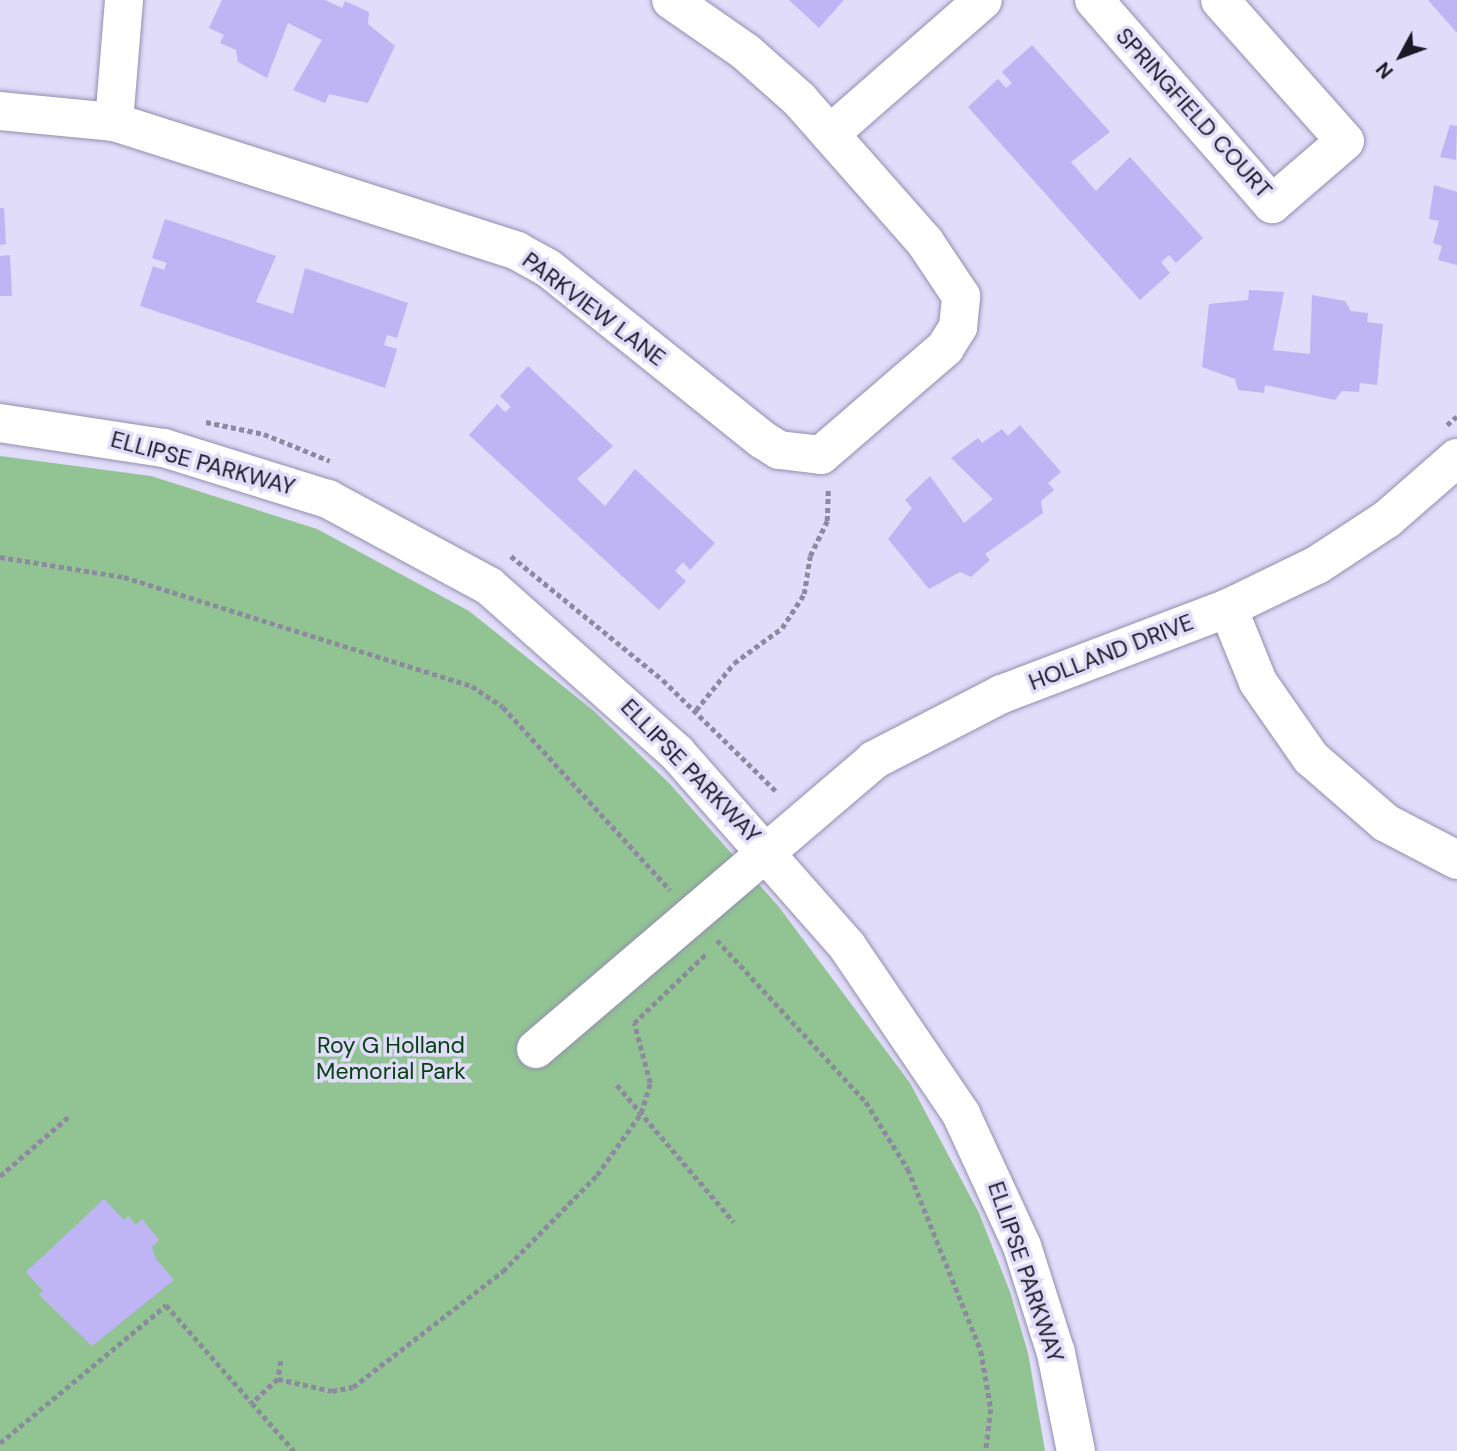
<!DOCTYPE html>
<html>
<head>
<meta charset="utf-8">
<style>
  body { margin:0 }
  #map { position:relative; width:1457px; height:1451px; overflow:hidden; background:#e0dcf9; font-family:"DM Sans",sans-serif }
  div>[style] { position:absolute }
  .green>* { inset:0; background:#91c492 }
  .building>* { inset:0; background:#bfb5f5 }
  .path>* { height:4.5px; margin-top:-2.25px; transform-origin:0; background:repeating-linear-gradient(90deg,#8d8aa0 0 5px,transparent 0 8.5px) }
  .roads { filter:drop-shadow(0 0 2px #938eb0) drop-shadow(0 0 2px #938eb0) }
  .minor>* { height:38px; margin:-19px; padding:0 19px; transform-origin:19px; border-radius:19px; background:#fff }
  span { translate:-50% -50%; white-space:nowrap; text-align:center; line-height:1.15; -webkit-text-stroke:7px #e0dcf9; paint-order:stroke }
  .street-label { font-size:23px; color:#1b1925 }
  .park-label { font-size:23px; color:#043f0e }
  .north { position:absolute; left:1366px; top:21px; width:70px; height:70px; -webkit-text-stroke:5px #e0dcf9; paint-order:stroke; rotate:229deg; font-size:19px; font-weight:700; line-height:28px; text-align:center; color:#1b1925 }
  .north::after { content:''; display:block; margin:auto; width:24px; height:32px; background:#1b1925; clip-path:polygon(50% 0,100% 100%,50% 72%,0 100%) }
</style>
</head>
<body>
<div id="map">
  <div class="green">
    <div style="clip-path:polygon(0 456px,151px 476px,317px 529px,469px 611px,594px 711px,669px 783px,779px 907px,910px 1083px,979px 1213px,1010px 1292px,1028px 1353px,1045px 1451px,0 1451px)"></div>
  </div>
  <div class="building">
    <div style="clip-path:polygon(222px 0,325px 0,342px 8px,345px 1px,369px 12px,368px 24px,395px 46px,368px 103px,329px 94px,325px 103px,293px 90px,322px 40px,288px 23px,267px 78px,238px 62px,236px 50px,220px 43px,224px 35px,209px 28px)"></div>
    <div style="clip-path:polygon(789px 0,844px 0,819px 28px)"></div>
    <div style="clip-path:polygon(1428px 0,1457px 0,1457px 33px)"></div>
    <div style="clip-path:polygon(1032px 45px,1110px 132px,1071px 162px,1096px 191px,1130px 157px,1203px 238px,1176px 263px,1169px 255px,1161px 262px,1170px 273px,1140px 300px,968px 107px,998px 79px,1006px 88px,1012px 83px,1002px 72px)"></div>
    <div style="clip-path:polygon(1450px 125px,1457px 126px,1456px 160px,1440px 157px)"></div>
    <div style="clip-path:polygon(1434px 185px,1457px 192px,1457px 265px,1438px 260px,1442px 246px,1433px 243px,1439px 221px,1429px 219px)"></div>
    <div style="clip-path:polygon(0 208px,4px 208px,6px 244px,0 245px)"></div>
    <div style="clip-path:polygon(165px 219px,276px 256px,256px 302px,293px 314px,305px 268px,408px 303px,397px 338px,387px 335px,384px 345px,397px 349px,385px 388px,140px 306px,153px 266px,164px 270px,167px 263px,152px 258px)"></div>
    <div style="clip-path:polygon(10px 255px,12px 296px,0 296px,0 256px)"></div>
    <div style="clip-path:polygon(1249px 290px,1284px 292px,1273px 350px,1310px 354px,1312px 295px,1345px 301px,1351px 311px,1368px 313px,1367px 322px,1383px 324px,1377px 385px,1360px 383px,1359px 392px,1342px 391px,1335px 400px,1265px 385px,1264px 393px,1238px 390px,1235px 379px,1202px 367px,1209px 304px,1248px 300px)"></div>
    <div style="clip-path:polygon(528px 366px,613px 446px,577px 479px,605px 506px,635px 469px,715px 543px,690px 570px,683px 562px,675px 571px,686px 581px,659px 610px,469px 435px,497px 404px,505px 412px,511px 407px,500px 396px)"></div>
    <div style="clip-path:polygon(1020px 425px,1061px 472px,1048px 483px,1054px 490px,1041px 501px,1043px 513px,985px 554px,990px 560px,971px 577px,960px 572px,929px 589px,888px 539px,912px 508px,905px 500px,930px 476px,964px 523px,993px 499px,951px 458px,978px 438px,982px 443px,1002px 429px,1008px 436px)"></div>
    <div style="clip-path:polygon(104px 1199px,124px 1220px,128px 1216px,136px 1225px,142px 1219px,159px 1240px,152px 1247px,156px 1259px,174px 1280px,92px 1346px,39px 1295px,43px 1291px,26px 1272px)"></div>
  </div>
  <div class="path">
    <div style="left:206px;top:422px;width:59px;rotate:11.7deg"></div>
    <div style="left:264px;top:434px;width:71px;rotate:22.2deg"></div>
    <div style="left:1447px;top:425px;width:13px;rotate:-42deg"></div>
    <div style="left:511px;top:556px;width:196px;rotate:39.2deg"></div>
    <div style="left:663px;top:680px;width:161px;rotate:44.5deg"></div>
    <div style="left:0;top:557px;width:126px;rotate:9.2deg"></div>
    <div style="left:124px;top:577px;width:365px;rotate:17.4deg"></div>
    <div style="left:472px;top:686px;width:37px;rotate:34deg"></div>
    <div style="left:503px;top:707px;width:248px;rotate:47.6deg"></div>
    <div style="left:696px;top:710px;width:60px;rotate:-51deg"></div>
    <div style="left:734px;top:663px;width:59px;rotate:-36.1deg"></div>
    <div style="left:782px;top:628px;width:40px;rotate:-57.1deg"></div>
    <div style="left:804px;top:594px;width:38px;rotate:-81deg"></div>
    <div style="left:810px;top:556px;width:39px;rotate:-64deg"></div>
    <div style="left:827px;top:521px;width:34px;rotate:-88deg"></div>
    <div style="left:717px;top:940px;width:220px;rotate:47.4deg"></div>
    <div style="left:866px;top:1102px;width:79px;rotate:57.9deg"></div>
    <div style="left:908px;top:1169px;width:196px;rotate:68.1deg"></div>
    <div style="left:981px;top:1351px;width:59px;rotate:80.2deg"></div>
    <div style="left:991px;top:1409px;width:42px;rotate:96.8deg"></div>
    <div style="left:617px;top:1085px;width:180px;rotate:49.5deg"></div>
    <div style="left:0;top:1176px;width:90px;rotate:-40.9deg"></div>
    <div style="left:281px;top:1361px;width:18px;rotate:99deg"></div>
    <div style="left:278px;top:1379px;width:35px;rotate:137deg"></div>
    <div style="left:252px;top:1403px;width:64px;rotate:48.8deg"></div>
    <div style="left:278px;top:1379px;width:55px;rotate:12.5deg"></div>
    <div style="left:332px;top:1391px;width:21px;rotate:-11deg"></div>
    <div style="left:353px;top:1387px;width:190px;rotate:-37.7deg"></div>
    <div style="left:503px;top:1271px;width:134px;rotate:-45.6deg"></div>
    <div style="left:597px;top:1175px;width:76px;rotate:-54.6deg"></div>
    <div style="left:641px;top:1113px;width:31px;rotate:-73deg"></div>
    <div style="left:650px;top:1083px;width:62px;rotate:-104.9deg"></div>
    <div style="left:634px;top:1023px;width:101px;rotate:-43.8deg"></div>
    <div style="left:0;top:1443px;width:216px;rotate:-39.7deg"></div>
    <div style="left:166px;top:1305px;width:130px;rotate:48.7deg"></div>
  </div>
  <div class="roads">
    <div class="minor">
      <div style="left:1094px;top:0;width:271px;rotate:48.9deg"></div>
      <div style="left:1272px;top:204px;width:96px;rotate:-40.8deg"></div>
      <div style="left:1345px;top:141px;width:188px;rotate:-131.6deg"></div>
      <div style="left:0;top:111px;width:115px;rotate:5.5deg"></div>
      <div style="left:114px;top:122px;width:423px;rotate:17.7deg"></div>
      <div style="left:517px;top:251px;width:35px;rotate:29deg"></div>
      <div style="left:548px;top:268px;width:275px;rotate:38.7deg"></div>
      <div style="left:763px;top:440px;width:19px;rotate:32deg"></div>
      <div style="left:779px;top:450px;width:42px;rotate:6.8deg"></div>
      <div style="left:821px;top:455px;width:164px;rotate:-40.8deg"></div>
      <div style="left:945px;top:348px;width:25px;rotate:-58deg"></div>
      <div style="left:958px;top:327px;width:31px;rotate:-84deg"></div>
      <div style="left:961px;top:296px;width:65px;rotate:-123.7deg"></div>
      <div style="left:925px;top:242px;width:189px;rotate:-131.4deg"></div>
      <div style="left:800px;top:100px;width:72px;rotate:-138.4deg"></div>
      <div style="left:746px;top:52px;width:91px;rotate:-145.3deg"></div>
      <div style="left:114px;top:122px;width:122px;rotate:-85.3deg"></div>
      <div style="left:830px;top:134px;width:203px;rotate:-41.2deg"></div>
      <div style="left:0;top:423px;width:166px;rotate:8.7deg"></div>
      <div style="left:164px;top:448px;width:172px;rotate:17.3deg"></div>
      <div style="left:328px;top:499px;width:183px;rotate:28.4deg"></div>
      <div style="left:489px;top:586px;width:251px;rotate:41.6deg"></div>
      <div style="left:677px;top:753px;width:257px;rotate:48.6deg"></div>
      <div style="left:847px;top:946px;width:203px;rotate:55.8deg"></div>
      <div style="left:961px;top:1114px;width:145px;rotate:65.2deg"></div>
      <div style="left:1022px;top:1246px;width:112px;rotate:72.4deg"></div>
      <div style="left:1056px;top:1353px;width:100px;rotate:78.5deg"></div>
      <div style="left:1228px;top:608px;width:80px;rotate:67.9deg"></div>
      <div style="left:1258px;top:682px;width:93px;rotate:55.1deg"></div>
      <div style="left:1311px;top:758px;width:99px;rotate:40.9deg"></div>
      <div style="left:1386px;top:823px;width:80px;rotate:27.5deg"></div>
      <div style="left:536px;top:1049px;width:445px;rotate:-40.5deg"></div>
      <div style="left:874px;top:760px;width:144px;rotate:-27.3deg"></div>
      <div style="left:1002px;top:694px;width:242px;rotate:-20.8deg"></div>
      <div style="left:1228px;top:608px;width:99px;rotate:-25.8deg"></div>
      <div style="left:1317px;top:565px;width:84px;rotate:-33.3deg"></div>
      <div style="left:1387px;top:519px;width:93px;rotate:-41.1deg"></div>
    </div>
  </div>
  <div class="street-label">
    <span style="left:1194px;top:113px;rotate:48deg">SPRINGFIELD COURT</span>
    <span style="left:594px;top:309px;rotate:37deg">PARKVIEW LANE</span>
    <span style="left:203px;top:463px;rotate:15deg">ELLIPSE PARKWAY</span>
    <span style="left:1111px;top:652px;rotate:-21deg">HOLLAND DRIVE</span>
    <span style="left:691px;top:771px;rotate:46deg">ELLIPSE PARKWAY</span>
    <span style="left:1026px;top:1272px;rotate:71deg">ELLIPSE PARKWAY</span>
  </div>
  <div class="park-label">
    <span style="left:391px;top:1058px">Roy G Holland<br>Memorial Park</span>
  </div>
  <div class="north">N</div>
</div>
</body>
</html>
